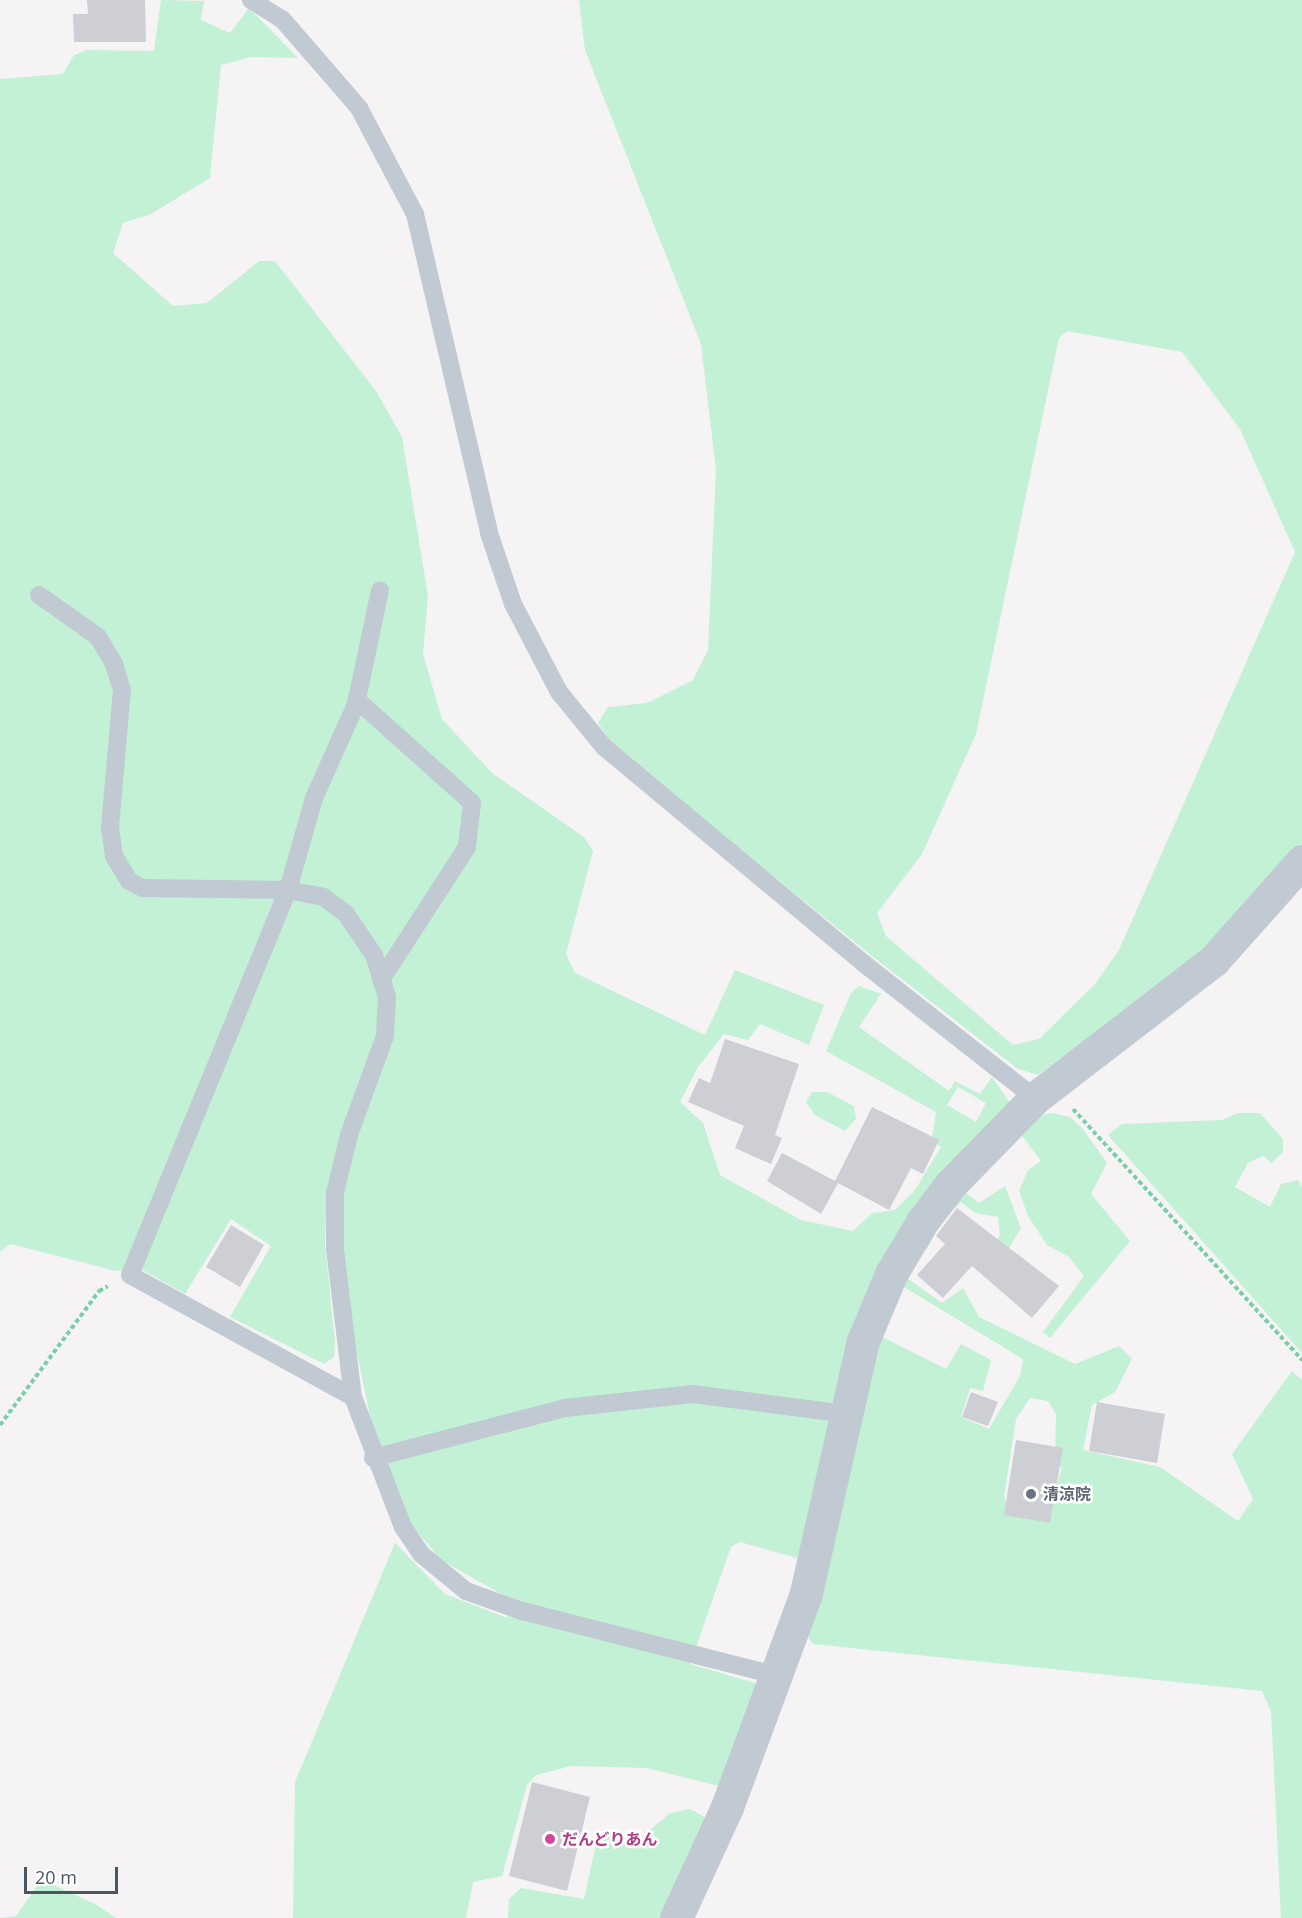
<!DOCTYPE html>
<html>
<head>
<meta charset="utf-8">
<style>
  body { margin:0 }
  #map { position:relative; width:1302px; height:1918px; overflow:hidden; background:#f5f3f3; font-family:"Open Sans","Noto Sans JP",sans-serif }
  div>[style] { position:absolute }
  .green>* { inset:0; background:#c3f1d5 }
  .building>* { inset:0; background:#cdcfd5 }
  .path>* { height:4px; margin-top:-2px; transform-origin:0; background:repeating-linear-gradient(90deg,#7ad0a6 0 4.5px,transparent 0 7.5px) }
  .service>* { height:18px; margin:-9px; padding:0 9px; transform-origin:9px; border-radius:9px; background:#c1cad2 }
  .minor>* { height:33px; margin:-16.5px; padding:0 16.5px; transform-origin:16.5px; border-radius:16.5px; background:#c1cad2 }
  .dots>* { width:16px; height:16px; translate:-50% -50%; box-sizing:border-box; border:3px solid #fff; border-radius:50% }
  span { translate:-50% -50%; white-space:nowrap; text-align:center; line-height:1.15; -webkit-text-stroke:5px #fff; paint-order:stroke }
  .worship-label { font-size:16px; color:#5b616d; font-weight:700 }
  .left { translate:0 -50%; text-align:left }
  .hotel-label { font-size:16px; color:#b23c85; font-weight:700 }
  .scale { position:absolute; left:24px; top:1867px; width:94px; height:27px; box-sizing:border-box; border:3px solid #4a5661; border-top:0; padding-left:8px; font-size:18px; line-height:21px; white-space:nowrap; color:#4a5661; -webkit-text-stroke:4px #fff; paint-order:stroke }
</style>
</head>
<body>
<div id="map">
  <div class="green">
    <div style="clip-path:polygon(evenodd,161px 0,204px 1px,201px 20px,230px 33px,249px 8px,298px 58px,251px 57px,221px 65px,210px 178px,151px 214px,123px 223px,113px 253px,173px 306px,207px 303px,259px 261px,275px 261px,376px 391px,402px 437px,428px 596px,423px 654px,442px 719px,492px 773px,584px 837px,593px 851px,566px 954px,575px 973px,705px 1035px,735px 970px,824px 1005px,809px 1045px,760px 1024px,748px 1040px,724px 1034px,698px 1067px,680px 1102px,703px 1123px,720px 1175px,801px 1220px,853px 1231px,872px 1213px,895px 1210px,915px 1190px,941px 1147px,932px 1140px,936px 1112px,826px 1051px,851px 993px,859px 986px,881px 994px,859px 1027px,949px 1091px,955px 1081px,980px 1094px,992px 1077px,1010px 1103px,933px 1182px,797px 1558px,740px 1542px,731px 1547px,690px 1664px,755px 1683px,760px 1690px,723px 1787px,647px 1768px,571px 1766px,536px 1775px,527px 1785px,502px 1876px,473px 1882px,466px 1918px,293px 1918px,295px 1782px,395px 1543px,445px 1594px,507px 1618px,514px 1601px,441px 1560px,411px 1524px,373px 1431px,346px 1300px,341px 1199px,357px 1087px,327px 1187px,325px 1244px,335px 1342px,334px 1357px,324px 1364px,230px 1317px,271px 1246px,231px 1219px,185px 1294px,141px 1269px,116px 1271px,10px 1244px,0 1252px,0 79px,63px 74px,74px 55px,87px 50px,154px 51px,161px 0,958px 1087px,986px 1103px,976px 1122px,947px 1105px,958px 1087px)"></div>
    <div style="clip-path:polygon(evenodd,579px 0,1302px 0,1302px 844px,1206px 950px,1038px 1075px,1018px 1069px,872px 956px,616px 749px,598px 723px,608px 707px,647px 703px,693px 680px,708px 650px,716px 470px,701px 344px,585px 50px,579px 0,1067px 331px,1182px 352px,1240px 429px,1295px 552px,1119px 950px,1095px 984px,1039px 1039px,1013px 1045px,886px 936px,877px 913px,922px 854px,976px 734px,1059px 338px,1067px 331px)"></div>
    <div style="clip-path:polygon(812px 1092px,827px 1092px,854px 1106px,856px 1119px,845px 1131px,815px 1115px,806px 1102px)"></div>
    <div style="clip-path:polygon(1051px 1113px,1070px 1117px,1083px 1129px,1107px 1163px,1091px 1194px,1130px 1241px,1050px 1338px,1043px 1332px,1084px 1276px,1069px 1257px,1047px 1245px,1028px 1216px,1019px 1191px,1028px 1170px,1041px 1161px,1017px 1129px,1031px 1118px)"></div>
    <div style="clip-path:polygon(1238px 1113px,1260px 1113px,1283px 1139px,1283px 1152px,1272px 1163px,1263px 1156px,1248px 1163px,1235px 1187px,1270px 1207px,1281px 1184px,1298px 1180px,1302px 1187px,1302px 1353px,1108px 1135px,1122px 1124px,1222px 1120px)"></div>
    <div style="clip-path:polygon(1005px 1186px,1021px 1228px,998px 1266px,983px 1262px,1000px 1235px,998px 1217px,975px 1213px,961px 1202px,940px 1223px,927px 1249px,918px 1243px,961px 1189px,979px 1203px)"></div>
    <div style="clip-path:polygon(evenodd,904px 1276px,942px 1303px,963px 1288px,979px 1317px,1075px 1364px,1119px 1346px,1132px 1359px,1115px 1392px,1092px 1405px,1083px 1450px,1160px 1467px,1238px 1521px,1253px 1499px,1232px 1454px,1292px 1371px,1302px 1380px,1302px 1918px,1281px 1918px,1271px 1711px,1262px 1691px,813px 1644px,804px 1631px,880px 1336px,946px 1369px,961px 1344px,991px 1360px,983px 1391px,970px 1388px,961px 1417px,989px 1429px,1020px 1376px,1023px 1359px,899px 1284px,904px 1276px,1030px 1398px,1048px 1401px,1056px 1414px,1055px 1461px,1062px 1468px,1047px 1516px,1010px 1510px,1004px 1497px,1016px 1419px,1030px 1398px)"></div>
    <div style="clip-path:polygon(690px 1809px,710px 1820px,666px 1918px,508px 1918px,509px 1899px,521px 1888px,584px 1899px,597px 1840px,605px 1832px,639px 1840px,670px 1813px)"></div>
    <div style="clip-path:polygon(49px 1883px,95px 1904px,116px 1918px,0 1918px,16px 1916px,38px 1885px)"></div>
  </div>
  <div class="building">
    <div style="clip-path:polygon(87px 0,145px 0,146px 42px,74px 42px,73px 14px,88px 14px)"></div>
    <div style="clip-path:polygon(725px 1039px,799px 1064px,775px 1135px,782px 1138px,771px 1164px,735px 1148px,744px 1126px,688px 1102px,699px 1078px,710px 1083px)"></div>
    <div style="clip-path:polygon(872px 1107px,939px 1140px,923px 1174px,911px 1168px,889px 1210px,838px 1183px,821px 1214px,767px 1181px,782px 1153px,835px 1181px)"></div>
    <div style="clip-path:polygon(957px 1208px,1059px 1286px,1032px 1318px,972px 1266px,943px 1298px,917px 1275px,945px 1244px,936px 1236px)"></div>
    <div style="clip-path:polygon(231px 1225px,264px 1245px,240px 1287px,206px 1267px)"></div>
    <div style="clip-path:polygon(971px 1392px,998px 1402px,988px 1426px,962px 1417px)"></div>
    <div style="clip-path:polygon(1097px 1402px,1165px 1414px,1157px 1463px,1089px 1451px)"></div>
    <div style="clip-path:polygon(1016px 1440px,1063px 1448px,1050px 1523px,1004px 1515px)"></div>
    <div style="clip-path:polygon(532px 1782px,590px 1797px,567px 1891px,509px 1876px)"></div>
  </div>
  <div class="path">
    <div style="left:1073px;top:1109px;width:340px;rotate:47.6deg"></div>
    <div style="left:0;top:1425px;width:167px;rotate:-53.5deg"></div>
    <div style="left:99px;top:1291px;width:10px;rotate:-29deg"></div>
  </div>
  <div class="service">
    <div style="left:251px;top:0;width:36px;rotate:32deg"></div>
    <div style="left:282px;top:19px;width:118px;rotate:49.1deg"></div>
    <div style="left:359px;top:108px;width:120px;rotate:62.2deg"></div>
    <div style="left:415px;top:214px;width:327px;rotate:76.9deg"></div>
    <div style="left:489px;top:533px;width:75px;rotate:71.3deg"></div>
    <div style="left:513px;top:604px;width:99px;rotate:62.4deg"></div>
    <div style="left:559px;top:692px;width:71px;rotate:50.7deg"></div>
    <div style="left:604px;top:747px;width:342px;rotate:39.8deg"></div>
    <div style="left:867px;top:966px;width:214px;rotate:38.2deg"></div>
    <div style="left:39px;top:595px;width:72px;rotate:35.4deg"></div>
    <div style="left:98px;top:637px;width:31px;rotate:59deg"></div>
    <div style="left:114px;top:664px;width:27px;rotate:73deg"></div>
    <div style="left:122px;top:690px;width:139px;rotate:95deg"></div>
    <div style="left:110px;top:828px;width:28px;rotate:82deg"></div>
    <div style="left:114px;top:856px;width:29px;rotate:59deg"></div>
    <div style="left:129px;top:881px;width:16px;rotate:27deg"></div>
    <div style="left:143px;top:888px;width:145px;rotate:0.8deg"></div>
    <div style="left:288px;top:890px;width:96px;rotate:-74.2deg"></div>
    <div style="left:314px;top:798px;width:103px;rotate:-65.9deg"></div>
    <div style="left:356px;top:704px;width:116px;rotate:-78.1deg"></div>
    <div style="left:357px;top:700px;width:154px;rotate:41.8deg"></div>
    <div style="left:472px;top:803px;width:44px;rotate:96.5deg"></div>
    <div style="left:467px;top:847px;width:158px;rotate:122.9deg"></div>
    <div style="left:353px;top:1397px;width:254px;rotate:-151.3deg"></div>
    <div style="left:130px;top:1275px;width:416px;rotate:-67.7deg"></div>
    <div style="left:288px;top:890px;width:36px;rotate:11deg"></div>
    <div style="left:323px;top:897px;width:29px;rotate:36deg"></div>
    <div style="left:346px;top:914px;width:50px;rotate:55.7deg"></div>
    <div style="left:374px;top:955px;width:44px;rotate:72.8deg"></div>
    <div style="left:387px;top:997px;width:39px;rotate:93deg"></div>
    <div style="left:385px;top:1036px;width:105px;rotate:110deg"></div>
    <div style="left:349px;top:1135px;width:60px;rotate:103.6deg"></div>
    <div style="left:335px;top:1193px;width:56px;rotate:90deg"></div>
    <div style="left:335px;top:1249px;width:149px;rotate:83.1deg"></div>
    <div style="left:353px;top:1397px;width:139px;rotate:69deg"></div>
    <div style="left:403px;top:1527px;width:32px;rotate:56deg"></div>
    <div style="left:421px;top:1554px;width:58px;rotate:39.4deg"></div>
    <div style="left:466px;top:1591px;width:59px;rotate:19.7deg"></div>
    <div style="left:522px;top:1611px;width:265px;rotate:14.2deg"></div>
    <div style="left:373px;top:1458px;width:198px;rotate:-14.6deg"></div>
    <div style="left:565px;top:1408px;width:129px;rotate:-6.2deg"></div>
    <div style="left:693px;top:1394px;width:155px;rotate:7.4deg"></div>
  </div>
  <div class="minor">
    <div style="left:676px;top:1918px;width:122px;rotate:-65.3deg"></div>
    <div style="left:727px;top:1807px;width:228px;rotate:-69.7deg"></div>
    <div style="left:806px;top:1593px;width:258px;rotate:-77.3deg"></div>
    <div style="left:863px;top:1341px;width:73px;rotate:-67.3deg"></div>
    <div style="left:891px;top:1274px;width:61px;rotate:-59.2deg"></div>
    <div style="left:922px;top:1222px;width:46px;rotate:-52.9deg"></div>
    <div style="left:950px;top:1185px;width:122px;rotate:-45.7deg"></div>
    <div style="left:1035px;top:1098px;width:225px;rotate:-37.6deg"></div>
    <div style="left:1213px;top:961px;width:134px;rotate:-48.3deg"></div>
  </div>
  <div class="dots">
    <div style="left:1031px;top:1494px;background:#6b7280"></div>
    <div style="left:550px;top:1839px;background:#d1479c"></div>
  </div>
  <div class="worship-label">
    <span class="left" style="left:1043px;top:1494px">清涼院</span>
  </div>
  <div class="hotel-label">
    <span class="left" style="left:562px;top:1839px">だんどりあん</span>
  </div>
  <div class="scale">20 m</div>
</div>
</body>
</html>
